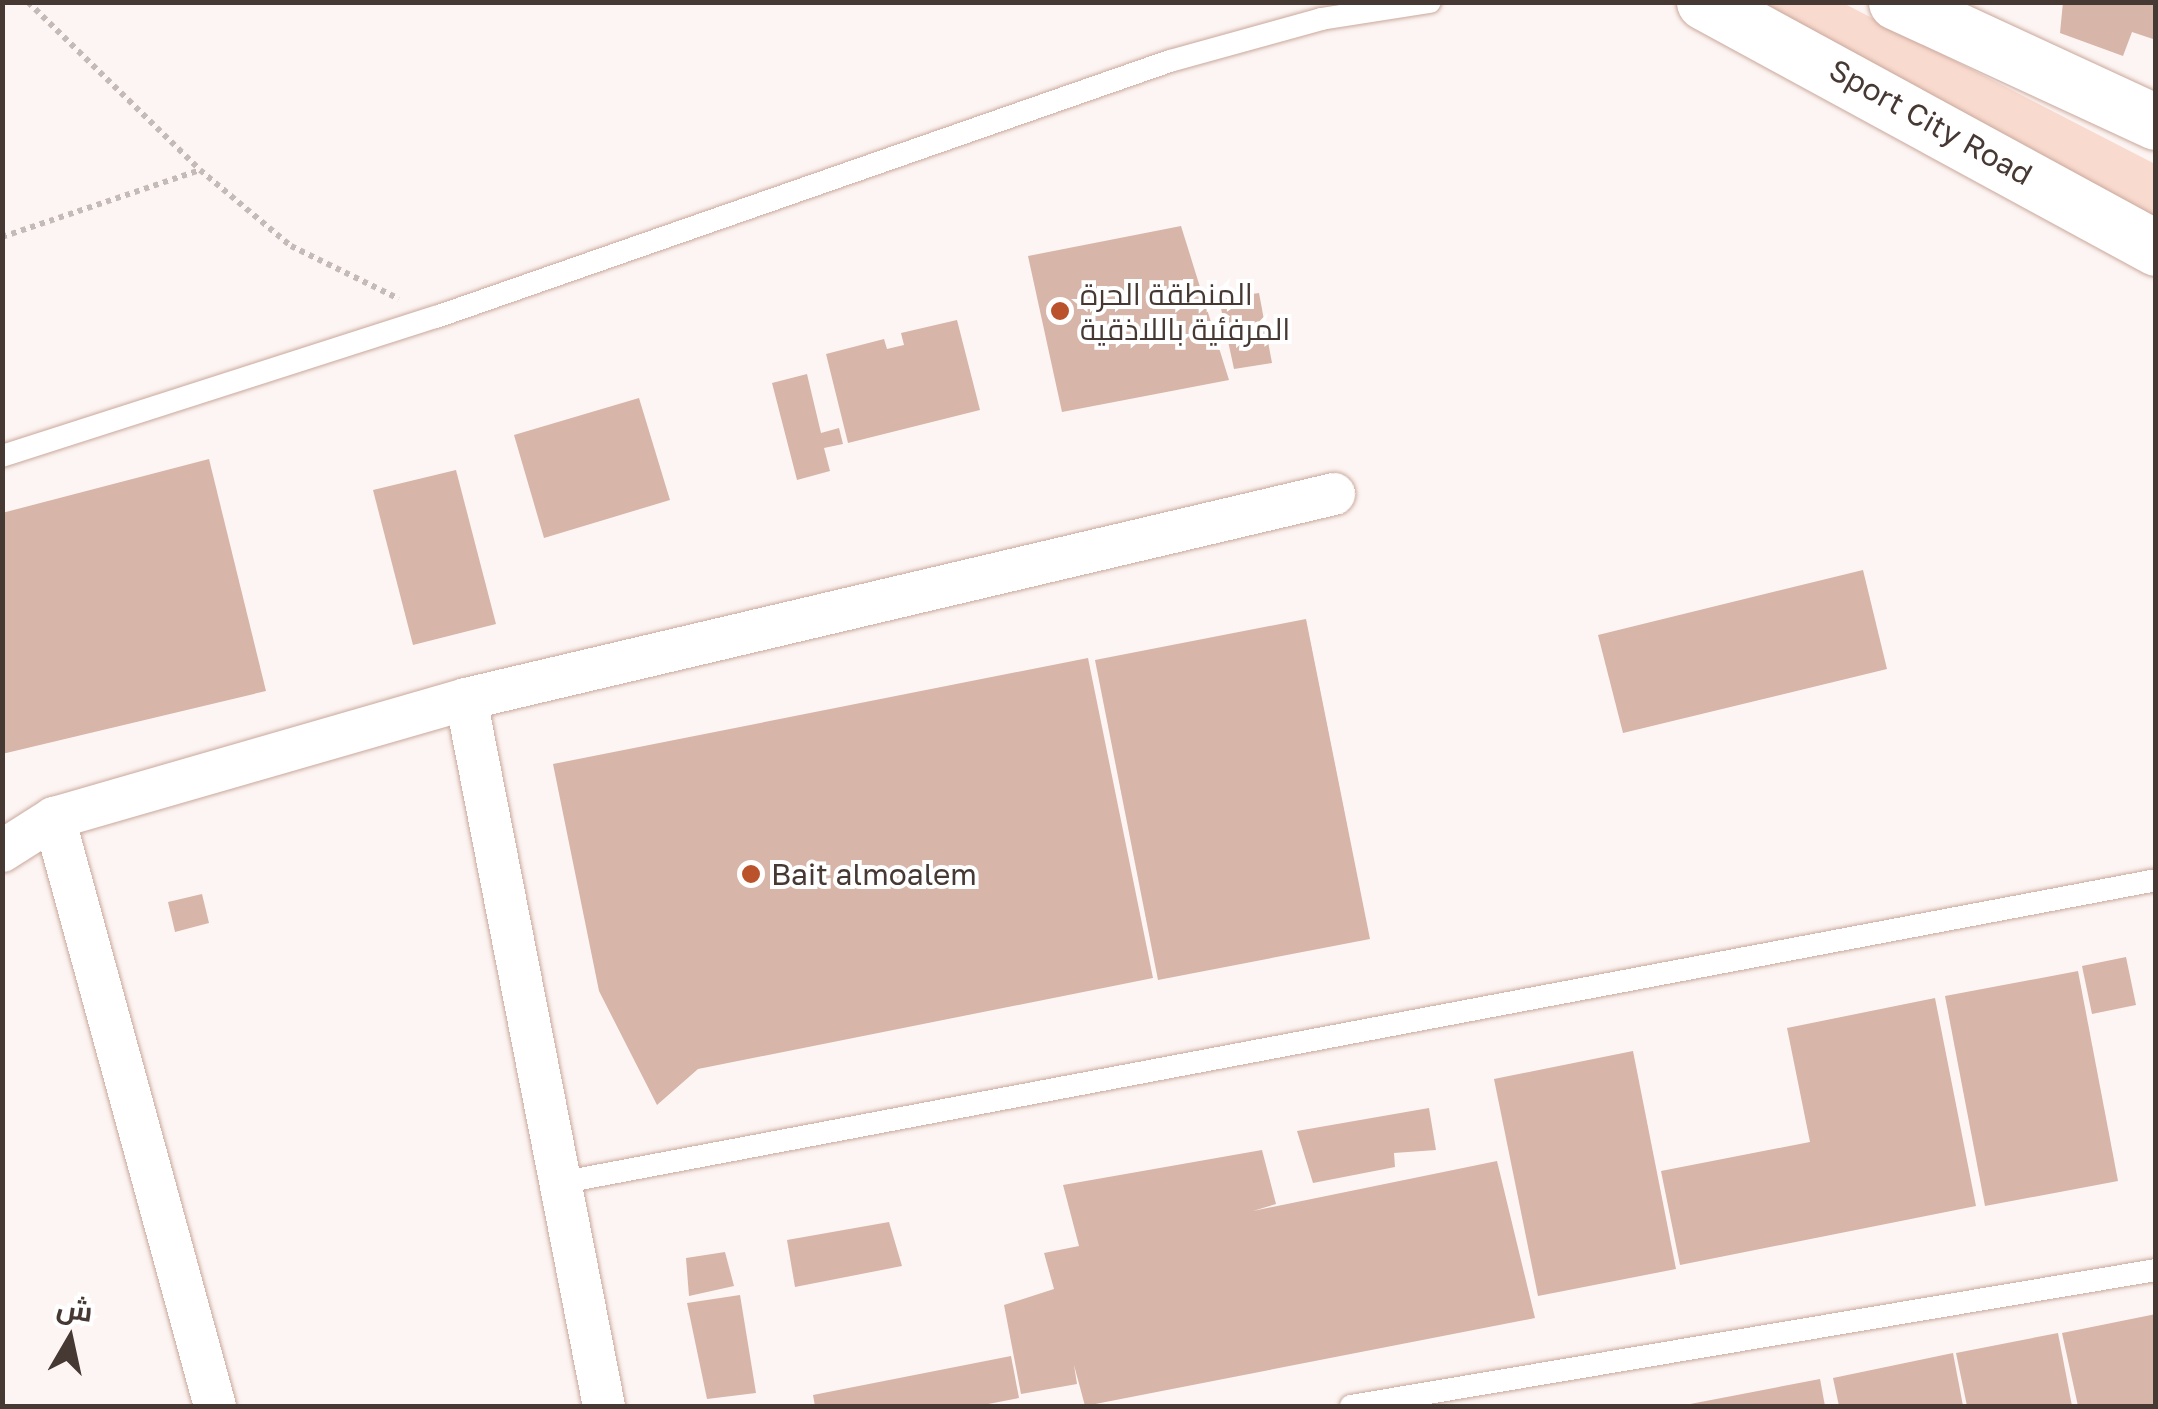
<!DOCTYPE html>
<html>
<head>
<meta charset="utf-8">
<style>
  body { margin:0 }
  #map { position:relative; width:2158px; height:1409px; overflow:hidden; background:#fdf5f3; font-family:"Golos Text",Cairo,sans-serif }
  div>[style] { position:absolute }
  .green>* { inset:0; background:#f9dace }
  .building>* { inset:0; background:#d7b5a9 }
  .path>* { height:6px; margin-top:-3px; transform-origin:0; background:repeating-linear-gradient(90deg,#c4bab7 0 5px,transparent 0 10px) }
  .roads { filter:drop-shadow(0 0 2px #c9a89c) drop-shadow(0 0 2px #c9a89c) }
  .lane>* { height:22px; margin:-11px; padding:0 11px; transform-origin:11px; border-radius:11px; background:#fff }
  .street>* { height:42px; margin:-21px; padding:0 21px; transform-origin:21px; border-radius:21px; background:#fff }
  .primary>* { height:55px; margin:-27.5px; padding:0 27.5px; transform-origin:27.5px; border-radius:27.5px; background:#fff }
  .dots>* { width:28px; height:28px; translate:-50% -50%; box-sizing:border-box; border:5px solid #fff; border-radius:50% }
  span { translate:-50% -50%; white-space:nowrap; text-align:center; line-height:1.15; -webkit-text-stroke:8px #fff; paint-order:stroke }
  .street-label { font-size:30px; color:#463833 }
  .poi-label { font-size:30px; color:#463833 }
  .left { translate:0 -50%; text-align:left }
  .frame { position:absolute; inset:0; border:5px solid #463833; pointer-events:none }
  .north { position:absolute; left:20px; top:1289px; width:100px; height:100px; -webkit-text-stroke:8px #fff; paint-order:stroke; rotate:9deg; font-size:28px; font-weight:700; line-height:40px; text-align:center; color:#463833 }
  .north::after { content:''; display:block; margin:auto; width:35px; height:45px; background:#463833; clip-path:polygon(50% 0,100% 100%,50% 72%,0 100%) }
</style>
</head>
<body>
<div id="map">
  <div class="green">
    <div style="clip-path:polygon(1756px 3px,1843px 3px,2155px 164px,2155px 218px)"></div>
  </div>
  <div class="building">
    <div style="clip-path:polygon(2063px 2px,2156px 2px,2156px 40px,2132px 32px,2123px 56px,2060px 33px)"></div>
    <div style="clip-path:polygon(1181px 226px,1229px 380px,1062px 412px,1028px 256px)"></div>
    <div style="clip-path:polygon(1259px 293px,1272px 363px,1234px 369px,1219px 299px)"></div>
    <div style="clip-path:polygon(957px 320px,980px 410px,848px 443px,826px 354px,884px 339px,887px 349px,904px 345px,901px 333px)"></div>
    <div style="clip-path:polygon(807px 374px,821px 433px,839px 428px,843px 444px,824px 448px,830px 471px,797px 480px,772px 383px)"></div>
    <div style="clip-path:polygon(639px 398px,670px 500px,544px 538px,514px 435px)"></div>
    <div style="clip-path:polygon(209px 459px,266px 691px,2px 754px,2px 513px)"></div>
    <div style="clip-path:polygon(456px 470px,496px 624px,413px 645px,373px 490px)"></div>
    <div style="clip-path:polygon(1863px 570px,1887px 669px,1623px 733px,1598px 635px)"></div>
    <div style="clip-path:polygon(1306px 619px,1370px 939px,1158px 980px,1095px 660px)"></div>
    <div style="clip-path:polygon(1088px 658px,1153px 978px,698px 1069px,657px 1105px,599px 991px,553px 764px)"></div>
    <div style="clip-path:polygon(202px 894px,209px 923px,175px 932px,168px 902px)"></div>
    <div style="clip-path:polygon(2126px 957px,2136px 1005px,2092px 1014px,2082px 966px)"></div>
    <div style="clip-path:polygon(2078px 971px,2118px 1181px,1985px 1206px,1945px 996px)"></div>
    <div style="clip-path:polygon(1935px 998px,1976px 1206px,1680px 1265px,1661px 1171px,1810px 1142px,1787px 1028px)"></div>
    <div style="clip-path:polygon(1633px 1051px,1676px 1269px,1538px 1296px,1494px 1079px)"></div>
    <div style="clip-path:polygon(1429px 1108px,1436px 1150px,1394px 1153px,1395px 1167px,1313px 1183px,1297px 1131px)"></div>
    <div style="clip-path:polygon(1262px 1150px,1276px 1204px,1253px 1211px,1497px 1161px,1535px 1318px,1085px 1406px,1074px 1365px,1077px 1384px,1021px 1394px,1004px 1305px,1054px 1289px,1044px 1253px,1079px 1246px,1063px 1185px)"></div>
    <div style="clip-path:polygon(889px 1222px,902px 1266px,795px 1287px,787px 1240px)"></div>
    <div style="clip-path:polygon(725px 1252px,734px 1286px,689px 1296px,686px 1258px)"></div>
    <div style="clip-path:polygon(740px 1295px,756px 1393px,707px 1399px,687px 1303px)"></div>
    <div style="clip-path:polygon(2156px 1314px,2156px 1406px,2078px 1406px,2062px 1333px)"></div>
    <div style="clip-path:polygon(2058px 1333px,2072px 1406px,1967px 1406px,1956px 1353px)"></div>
    <div style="clip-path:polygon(1953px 1353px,1963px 1406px,1839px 1406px,1833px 1378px)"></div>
    <div style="clip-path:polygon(1011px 1356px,1019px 1398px,978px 1406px,815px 1406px,813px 1395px)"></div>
    <div style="clip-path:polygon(1820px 1379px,1825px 1406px,1685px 1406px,1685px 1405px)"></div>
  </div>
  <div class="path">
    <div style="left:28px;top:2px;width:240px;rotate:44.3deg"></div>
    <div style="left:200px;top:170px;width:119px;rotate:39.9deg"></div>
    <div style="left:291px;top:246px;width:120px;rotate:26.1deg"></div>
    <div style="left:2px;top:237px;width:209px;rotate:-18.7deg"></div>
  </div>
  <div class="roads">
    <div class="lane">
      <div style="left:2px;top:456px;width:456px;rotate:-17.8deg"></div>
      <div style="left:436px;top:317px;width:777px;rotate:-19.23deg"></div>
      <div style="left:1170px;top:61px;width:157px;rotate:-15.5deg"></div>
      <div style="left:1321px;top:19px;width:110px;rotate:-8.9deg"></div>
      <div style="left:559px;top:1183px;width:1625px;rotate:-10.74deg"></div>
      <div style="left:1351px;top:1406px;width:816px;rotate:-9.59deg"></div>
    </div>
    <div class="street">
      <div style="left:466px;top:699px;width:720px;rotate:78.96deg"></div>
      <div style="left:54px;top:818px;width:610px;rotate:74.69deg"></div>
      <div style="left:2px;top:851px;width:62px;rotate:-32.4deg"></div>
      <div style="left:54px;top:818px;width:429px;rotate:-16.1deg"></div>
      <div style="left:466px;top:699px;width:892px;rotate:-13.29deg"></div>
    </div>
    <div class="primary">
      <div style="left:1704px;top:2px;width:515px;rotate:28.56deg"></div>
      <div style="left:1896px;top:2px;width:286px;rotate:24.8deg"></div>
    </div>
  </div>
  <div class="dots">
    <div style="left:1060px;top:311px;background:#ba532b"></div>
    <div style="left:751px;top:874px;background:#ba532b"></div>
  </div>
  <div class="street-label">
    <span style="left:1931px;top:122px;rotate:29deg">Sport City Road</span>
  </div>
  <div class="poi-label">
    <span class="left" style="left:1080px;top:311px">المنطقة الحرة<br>المرفئية باللاذقية</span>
    <span class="left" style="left:771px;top:874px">Bait almoalem</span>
  </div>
  <div class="frame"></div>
  <div class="north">ش</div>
</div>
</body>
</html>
